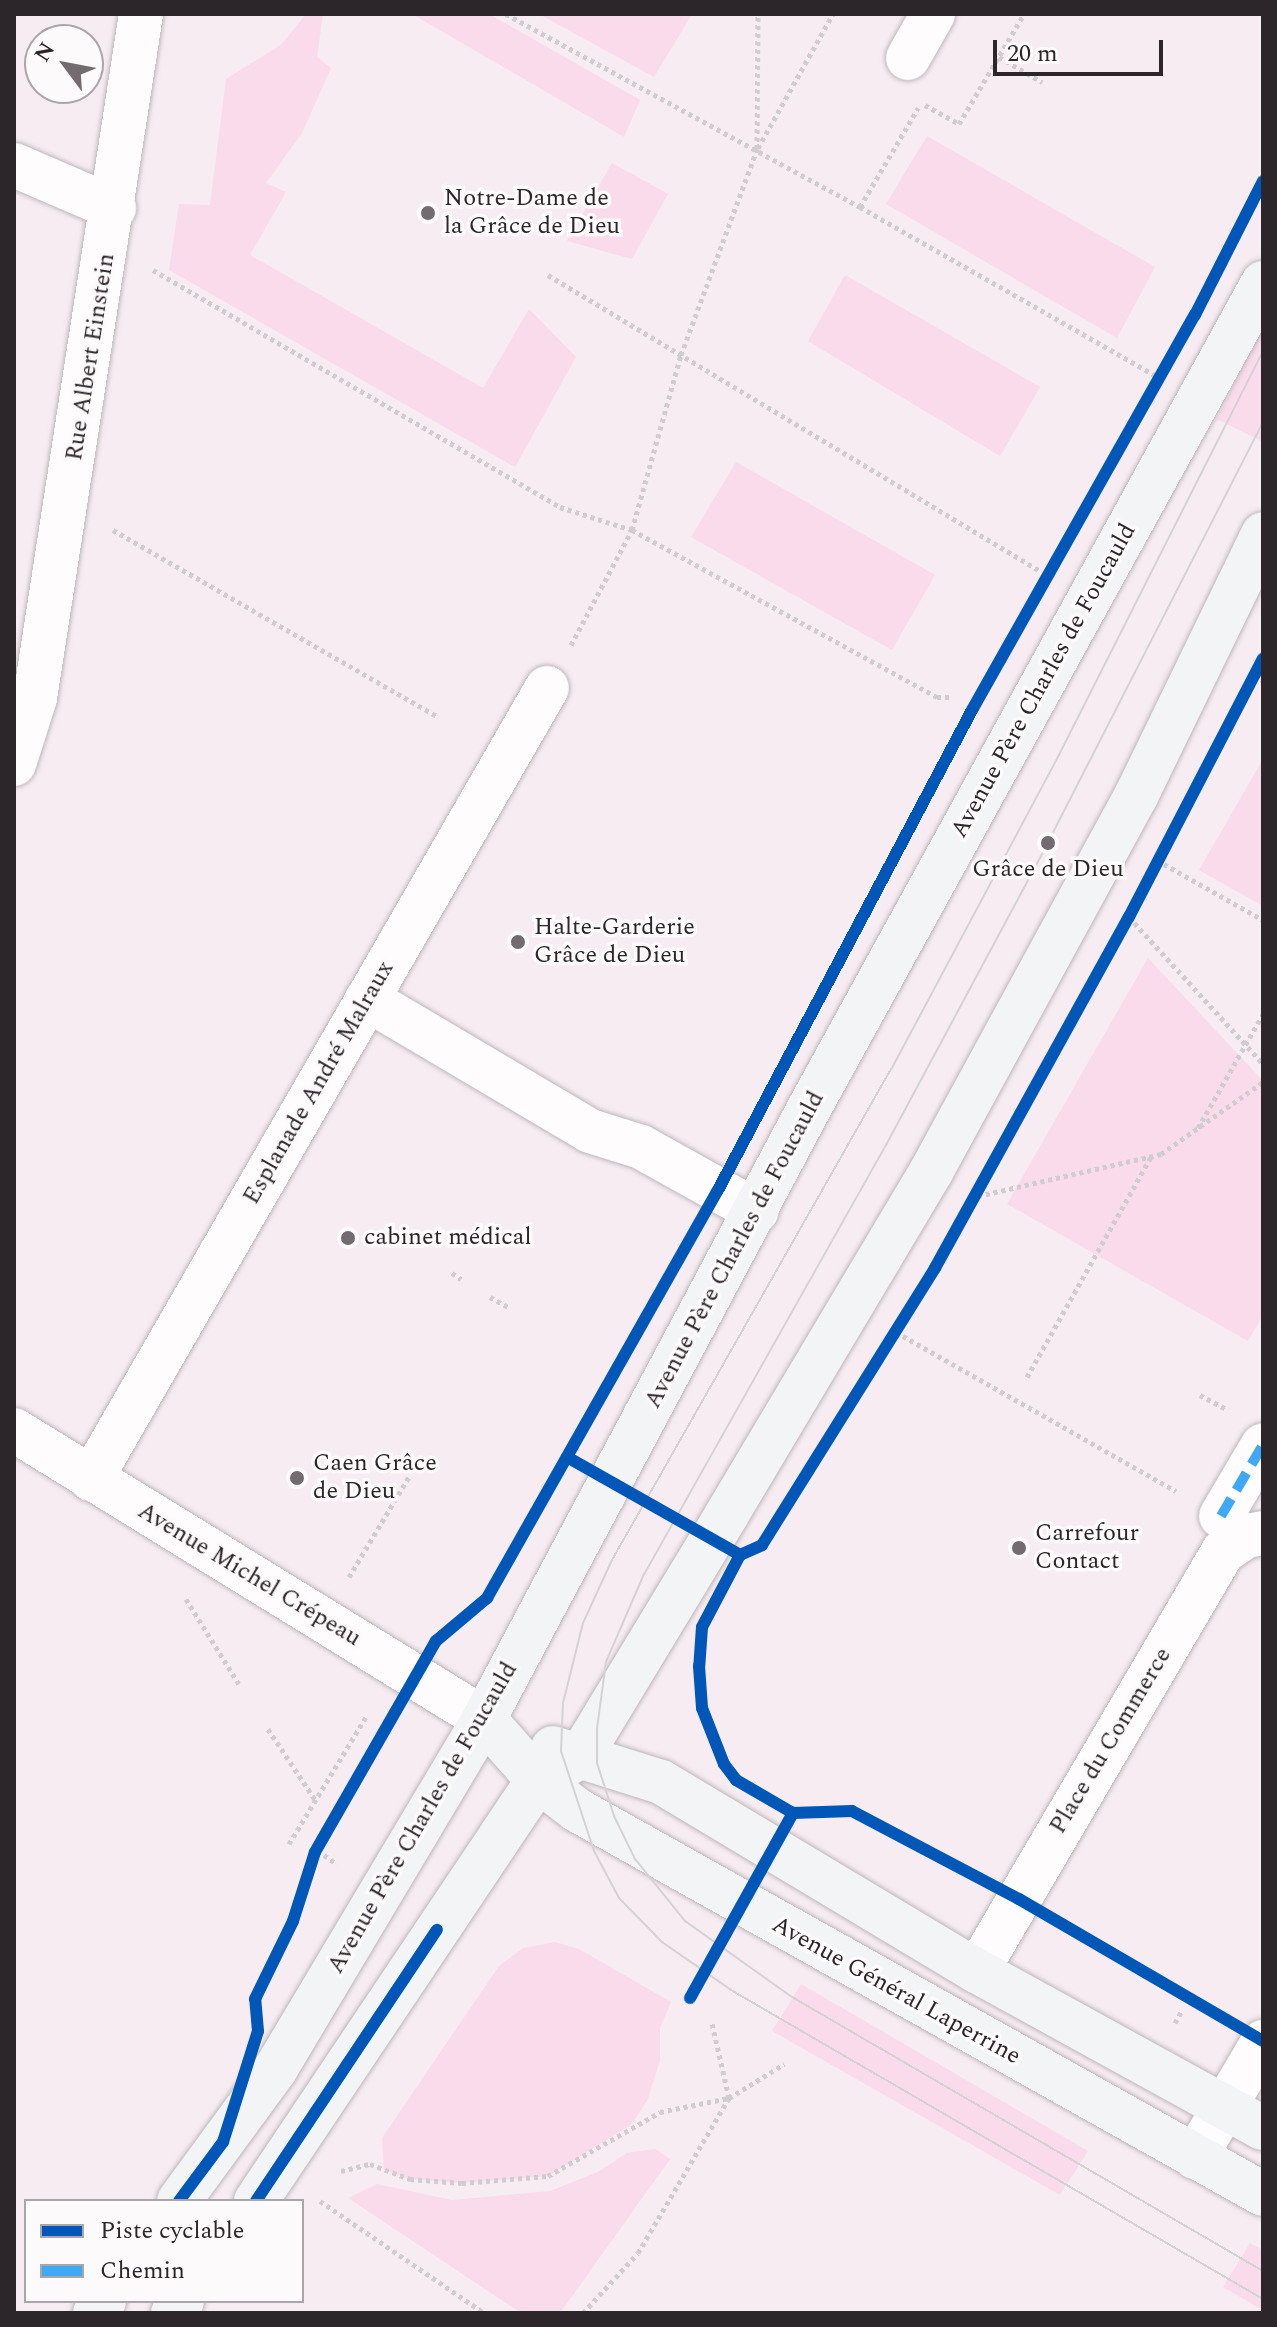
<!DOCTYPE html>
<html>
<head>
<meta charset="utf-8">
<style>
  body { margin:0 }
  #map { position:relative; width:1277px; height:2327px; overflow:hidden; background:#f6ecf1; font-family:Spectral,serif }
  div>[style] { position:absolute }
  .green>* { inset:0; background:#f9dbeb }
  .path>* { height:5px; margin-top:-2.5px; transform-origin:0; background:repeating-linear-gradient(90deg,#d0cccf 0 4px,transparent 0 8px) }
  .roads { filter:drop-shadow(0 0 2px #beb6ba) drop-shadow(0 0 2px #beb6ba) }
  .street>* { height:44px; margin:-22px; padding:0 22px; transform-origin:22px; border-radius:22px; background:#fefcfd }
  .secondary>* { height:44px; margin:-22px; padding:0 22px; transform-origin:22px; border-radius:22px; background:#f2f4f5 }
  .tram>* { height:2px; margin:-1px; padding:0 1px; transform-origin:1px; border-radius:1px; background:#d5d2d4 }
  .quiet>* { height:10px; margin-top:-5px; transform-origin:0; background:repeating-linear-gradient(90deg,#3fa9f5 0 20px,transparent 0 30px) }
  .cycleway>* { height:12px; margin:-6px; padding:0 6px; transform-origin:6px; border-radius:6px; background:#0057b8 }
  .dots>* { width:22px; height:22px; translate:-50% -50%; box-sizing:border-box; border:4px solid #fdfafc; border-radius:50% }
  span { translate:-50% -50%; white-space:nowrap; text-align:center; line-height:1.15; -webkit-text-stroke:7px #fdfafc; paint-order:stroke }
  .poi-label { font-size:24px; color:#2c2529 }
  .left { translate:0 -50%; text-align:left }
  .street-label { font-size:24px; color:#2c2529 }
  .frame { position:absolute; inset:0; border:16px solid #2c2529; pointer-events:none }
  .legend { position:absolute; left:24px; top:2199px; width:280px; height:104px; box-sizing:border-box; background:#fdfafc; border:2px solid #a9a5a8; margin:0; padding:10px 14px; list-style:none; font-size:24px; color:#2c2529 }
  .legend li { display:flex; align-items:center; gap:16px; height:40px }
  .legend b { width:40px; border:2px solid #a9a5a8 }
  .north { position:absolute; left:24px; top:24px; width:80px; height:80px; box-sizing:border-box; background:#fdfafc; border:2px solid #a9a5a8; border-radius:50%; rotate:302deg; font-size:22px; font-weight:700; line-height:32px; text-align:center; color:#2c2529 }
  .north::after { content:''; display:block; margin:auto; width:28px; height:36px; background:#736b6f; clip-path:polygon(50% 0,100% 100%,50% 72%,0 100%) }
  .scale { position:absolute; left:993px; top:40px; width:170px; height:36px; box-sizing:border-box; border:4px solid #2c2529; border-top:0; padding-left:10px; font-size:24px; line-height:28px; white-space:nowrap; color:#2c2529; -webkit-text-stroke:6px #fdfafc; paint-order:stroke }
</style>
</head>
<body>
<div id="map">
  <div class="green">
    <div style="clip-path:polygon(306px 14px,323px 14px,317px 57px,331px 68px,302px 133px,266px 183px,286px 192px,250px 255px,483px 388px,529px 309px,576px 357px,515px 467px,169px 270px,179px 204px,210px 205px,226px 79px,282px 44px)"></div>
    <div style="clip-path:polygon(412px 14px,489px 14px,640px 100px,624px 137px)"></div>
    <div style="clip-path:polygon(539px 14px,692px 14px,654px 77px)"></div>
    <div style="clip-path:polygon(927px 136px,1155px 267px,1117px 338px,886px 204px)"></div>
    <div style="clip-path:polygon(612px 163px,668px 194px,632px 259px,567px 241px)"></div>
    <div style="clip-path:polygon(845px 275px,1040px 387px,1000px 456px,808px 341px)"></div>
    <div style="clip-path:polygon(1263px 326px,1263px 442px,1217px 419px)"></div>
    <div style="clip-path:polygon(736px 462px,935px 575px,892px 650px,691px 537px)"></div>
    <div style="clip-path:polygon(1263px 759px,1263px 906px,1199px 870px)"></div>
    <div style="clip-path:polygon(1148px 958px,1263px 1081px,1263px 1315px,1248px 1341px,1007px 1204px)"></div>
    <div style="clip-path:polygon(555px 1942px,579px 1949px,671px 2002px,660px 2028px,660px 2060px,648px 2099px,632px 2124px,548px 2176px,462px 2183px,410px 2179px,384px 2170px,382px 2138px,499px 1966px,523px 1948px)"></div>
    <div style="clip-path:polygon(801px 1984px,1088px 2151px,1060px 2195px,772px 2031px)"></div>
    <div style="clip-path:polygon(655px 2149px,670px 2159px,560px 2313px,521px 2313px,348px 2198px,377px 2184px,452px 2200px,550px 2191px,598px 2172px,627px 2153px)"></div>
    <div style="clip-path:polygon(1250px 2243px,1263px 2250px,1263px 2310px,1223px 2287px)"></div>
  </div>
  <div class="path">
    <div style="left:506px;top:14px;width:403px;rotate:28.6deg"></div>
    <div style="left:860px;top:207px;width:115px;rotate:-59.6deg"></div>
    <div style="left:999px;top:57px;width:50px;rotate:30.2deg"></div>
    <div style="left:925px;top:105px;width:39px;rotate:29deg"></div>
    <div style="left:959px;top:124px;width:128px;rotate:-59.4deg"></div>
    <div style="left:758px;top:148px;width:154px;rotate:-60.8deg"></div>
    <div style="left:860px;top:207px;width:339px;rotate:29.7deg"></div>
    <div style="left:153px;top:270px;width:471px;rotate:30.2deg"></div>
    <div style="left:560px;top:507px;width:76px;rotate:17.7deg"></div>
    <div style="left:632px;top:530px;width:348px;rotate:28.7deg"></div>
    <div style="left:937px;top:697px;width:12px"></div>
    <div style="left:548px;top:275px;width:574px;rotate:31.03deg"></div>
    <div style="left:113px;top:530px;width:375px;rotate:29.9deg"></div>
    <div style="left:571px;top:645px;width:130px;rotate:-62.1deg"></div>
    <div style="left:632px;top:530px;width:182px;rotate:-74.4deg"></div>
    <div style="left:681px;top:355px;width:220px;rotate:-69.7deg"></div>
    <div style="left:757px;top:149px;width:135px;rotate:-89.6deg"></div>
    <div style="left:1258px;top:665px;width:19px;rotate:74deg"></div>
    <div style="left:1164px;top:864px;width:114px;rotate:29.5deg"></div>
    <div style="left:1129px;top:917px;width:199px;rotate:47.6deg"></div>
    <div style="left:1198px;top:1128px;width:131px;rotate:-60.3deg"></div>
    <div style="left:978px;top:1196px;width:188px;rotate:-12.9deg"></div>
    <div style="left:1161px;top:1154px;width:125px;rotate:-35.2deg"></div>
    <div style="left:452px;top:1273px;width:11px;rotate:34deg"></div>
    <div style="left:490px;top:1297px;width:23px;rotate:29deg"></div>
    <div style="left:896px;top:1332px;width:322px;rotate:29.6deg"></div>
    <div style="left:1027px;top:1377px;width:253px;rotate:-60.6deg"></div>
    <div style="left:1200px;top:1395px;width:32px;rotate:28deg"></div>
    <div style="left:349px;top:1577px;width:119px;rotate:-59.1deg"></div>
    <div style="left:186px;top:1599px;width:100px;rotate:58.1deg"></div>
    <div style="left:268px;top:1729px;width:87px;rotate:56.3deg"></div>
    <div style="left:289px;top:1844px;width:149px;rotate:-58.8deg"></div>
    <div style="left:324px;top:1855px;width:16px;rotate:35deg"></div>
    <div style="left:1175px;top:2023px;width:13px;rotate:-61deg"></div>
    <div style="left:341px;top:2171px;width:30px;rotate:-14deg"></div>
    <div style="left:370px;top:2164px;width:43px;rotate:20.6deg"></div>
    <div style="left:410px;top:2179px;width:52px;rotate:4.4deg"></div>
    <div style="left:462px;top:2183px;width:86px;rotate:-4.7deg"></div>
    <div style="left:548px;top:2176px;width:129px;rotate:-29.7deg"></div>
    <div style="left:660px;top:2112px;width:70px;rotate:-11.5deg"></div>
    <div style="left:729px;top:2098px;width:65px;rotate:-31.7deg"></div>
    <div style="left:320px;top:2201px;width:199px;rotate:34.3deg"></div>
    <div style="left:583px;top:2313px;width:81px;rotate:-47.5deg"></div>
    <div style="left:638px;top:2253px;width:180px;rotate:-59.6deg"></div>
    <div style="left:729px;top:2098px;width:77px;rotate:-102.8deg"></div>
  </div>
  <div class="roads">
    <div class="street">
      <div style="left:908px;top:58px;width:51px;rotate:-60.4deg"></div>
      <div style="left:14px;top:165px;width:109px;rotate:23.3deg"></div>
      <div style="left:14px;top:764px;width:69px;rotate:-72.3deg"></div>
      <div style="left:35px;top:698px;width:692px;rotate:-81.19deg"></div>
      <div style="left:367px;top:999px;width:259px;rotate:30.6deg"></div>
      <div style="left:590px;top:1131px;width:53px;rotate:17.4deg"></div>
      <div style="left:641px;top:1147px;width:132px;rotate:29.1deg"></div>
      <div style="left:14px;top:1430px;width:552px;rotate:31.59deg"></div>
      <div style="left:91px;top:1479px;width:913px;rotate:-60.04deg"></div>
      <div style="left:1221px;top:1516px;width:82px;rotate:-59.4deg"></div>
      <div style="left:977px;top:1971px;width:486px;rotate:-59.6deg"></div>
      <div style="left:1223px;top:1552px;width:28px;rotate:-35deg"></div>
      <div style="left:1246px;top:1536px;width:17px;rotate:-10deg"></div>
      <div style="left:1195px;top:2157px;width:134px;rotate:-59.4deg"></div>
    </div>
    <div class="secondary">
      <div style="left:484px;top:1719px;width:81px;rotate:48.5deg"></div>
      <div style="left:538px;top:1780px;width:49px;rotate:37.6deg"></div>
      <div style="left:577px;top:1810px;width:786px;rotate:29.24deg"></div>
      <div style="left:553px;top:1748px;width:113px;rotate:17.5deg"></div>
      <div style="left:661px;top:1782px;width:368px;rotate:30.9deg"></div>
      <div style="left:977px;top:1971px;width:326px;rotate:28.8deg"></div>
      <div style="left:179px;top:2201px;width:162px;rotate:-53.8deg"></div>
      <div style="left:275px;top:2070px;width:409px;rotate:-59.2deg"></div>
      <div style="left:484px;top:1719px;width:698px;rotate:-61.97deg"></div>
      <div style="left:812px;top:1103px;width:936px;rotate:-61.19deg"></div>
      <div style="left:256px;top:2201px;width:507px;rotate:-56.18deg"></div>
      <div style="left:538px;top:1780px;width:48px;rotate:-28.7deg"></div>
      <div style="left:580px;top:1757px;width:284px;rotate:-58.8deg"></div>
      <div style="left:727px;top:1514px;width:400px;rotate:-59.2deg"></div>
      <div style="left:932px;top:1170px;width:426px;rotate:-61.4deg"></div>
      <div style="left:1136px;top:796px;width:291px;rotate:-64.1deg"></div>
      <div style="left:95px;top:2313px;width:15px;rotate:-53deg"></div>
      <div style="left:173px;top:2313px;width:15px;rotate:-53deg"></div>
    </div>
  </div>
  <div class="tram">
    <div style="left:1263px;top:351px;width:453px;rotate:116.8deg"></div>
    <div style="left:1059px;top:755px;width:356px;rotate:118.1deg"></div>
    <div style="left:891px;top:1069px;width:565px;rotate:119.61deg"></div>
    <div style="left:612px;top:1560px;width:69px;rotate:114.7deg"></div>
    <div style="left:583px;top:1623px;width:82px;rotate:104deg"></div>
    <div style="left:563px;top:1703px;width:48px;rotate:92.4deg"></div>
    <div style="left:561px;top:1751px;width:105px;rotate:71.7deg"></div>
    <div style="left:594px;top:1851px;width:53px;rotate:62deg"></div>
    <div style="left:619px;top:1898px;width:62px;rotate:45.7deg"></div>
    <div style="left:662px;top:1942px;width:84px;rotate:34.8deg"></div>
    <div style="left:731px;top:1990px;width:615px;rotate:30.15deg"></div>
    <div style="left:1263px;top:422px;width:473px;rotate:117.1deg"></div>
    <div style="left:1048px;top:843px;width:343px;rotate:118.2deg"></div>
    <div style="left:886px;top:1145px;width:493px;rotate:119.4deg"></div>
    <div style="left:644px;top:1574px;width:96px;rotate:113.4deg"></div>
    <div style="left:606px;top:1662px;width:68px;rotate:97.7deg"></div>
    <div style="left:597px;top:1729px;width:34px;rotate:90deg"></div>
    <div style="left:597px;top:1763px;width:56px;rotate:72.2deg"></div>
    <div style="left:614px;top:1816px;width:48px;rotate:64deg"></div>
    <div style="left:635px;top:1859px;width:80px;rotate:51.1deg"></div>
    <div style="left:685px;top:1921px;width:131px;rotate:35.4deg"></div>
    <div style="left:792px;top:1997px;width:545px;rotate:30.19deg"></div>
  </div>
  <div class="quiet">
    <div style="left:1221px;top:1516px;width:82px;rotate:-59.4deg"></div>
  </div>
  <div class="cycleway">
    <div style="left:567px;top:1457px;width:199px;rotate:29.5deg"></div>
    <div style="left:740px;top:1555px;width:81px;rotate:117.8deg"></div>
    <div style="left:702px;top:1627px;width:39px;rotate:94deg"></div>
    <div style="left:699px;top:1666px;width:42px;rotate:85.9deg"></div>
    <div style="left:702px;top:1708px;width:60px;rotate:68.6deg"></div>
    <div style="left:724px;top:1764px;width:20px;rotate:53deg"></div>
    <div style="left:736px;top:1780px;width:66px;rotate:30.1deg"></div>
    <div style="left:793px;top:1813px;width:59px;rotate:-1.9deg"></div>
    <div style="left:852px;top:1811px;width:189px;rotate:27.8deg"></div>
    <div style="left:1019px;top:1899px;width:282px;rotate:30.2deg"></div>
    <div style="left:740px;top:1555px;width:24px;rotate:-24deg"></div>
    <div style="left:762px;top:1545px;width:327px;rotate:-58deg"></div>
    <div style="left:935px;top:1268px;width:401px;rotate:-61.1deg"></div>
    <div style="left:1129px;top:917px;width:291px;rotate:-62.6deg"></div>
    <div style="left:690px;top:1998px;width:212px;rotate:-60.9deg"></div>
    <div style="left:179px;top:2201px;width:74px;rotate:-53.3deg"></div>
    <div style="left:223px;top:2142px;width:116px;rotate:-72.5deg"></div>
    <div style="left:258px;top:2031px;width:32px;rotate:-95deg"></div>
    <div style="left:255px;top:1999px;width:87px;rotate:-64deg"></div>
    <div style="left:293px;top:1921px;width:72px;rotate:-72.3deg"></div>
    <div style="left:315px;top:1852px;width:243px;rotate:-60.2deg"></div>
    <div style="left:436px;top:1641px;width:67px;rotate:-40.1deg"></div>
    <div style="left:487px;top:1598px;width:469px;rotate:-60.5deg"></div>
    <div style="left:718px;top:1190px;width:543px;rotate:-62.11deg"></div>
    <div style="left:972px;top:710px;width:454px;rotate:-60.6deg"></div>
    <div style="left:1195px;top:315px;width:150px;rotate:-63.1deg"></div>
    <div style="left:256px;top:2201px;width:326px;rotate:-56.3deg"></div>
  </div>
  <div class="dots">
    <div style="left:428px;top:213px;background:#736b6f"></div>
    <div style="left:1048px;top:843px;background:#736b6f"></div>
    <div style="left:518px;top:942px;background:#736b6f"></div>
    <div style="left:348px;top:1238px;background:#736b6f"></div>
    <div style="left:297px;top:1478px;background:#736b6f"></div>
    <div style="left:1019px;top:1548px;background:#736b6f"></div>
  </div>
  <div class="poi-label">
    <span class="left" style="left:444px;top:213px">Notre-Dame de<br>la Grâce de Dieu</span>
    <span style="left:1048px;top:870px">Grâce de Dieu</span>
    <span class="left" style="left:534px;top:942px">Halte-Garderie<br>Grâce de Dieu</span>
    <span class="left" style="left:364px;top:1238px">cabinet médical</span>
    <span class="left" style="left:313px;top:1478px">Caen Grâce<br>de Dieu</span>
    <span class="left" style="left:1035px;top:1548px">Carrefour<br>Contact</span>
  </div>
  <div class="street-label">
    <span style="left:91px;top:357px;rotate:-81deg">Rue Albert Einstein</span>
    <span style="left:1044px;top:681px;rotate:-61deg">Avenue Père Charles de Foucauld</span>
    <span style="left:319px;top:1083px;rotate:-60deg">Esplanade André Malraux</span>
    <span style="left:735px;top:1250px;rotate:-62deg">Avenue Père Charles de Foucauld</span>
    <span style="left:249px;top:1575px;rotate:31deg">Avenue Michel Crépeau</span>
    <span style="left:1111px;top:1741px;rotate:-59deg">Place du Commerce</span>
    <span style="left:423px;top:1818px;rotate:-60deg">Avenue Père Charles de Foucauld</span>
    <span style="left:896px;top:1991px;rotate:29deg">Avenue Général Laperrine</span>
  </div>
  <div class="frame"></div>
  <ul class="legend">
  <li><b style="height:10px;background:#0057b8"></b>Piste cyclable</li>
  <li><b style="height:10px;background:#3fa9f5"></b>Chemin</li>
  </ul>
  <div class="north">N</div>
  <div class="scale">20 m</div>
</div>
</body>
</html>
